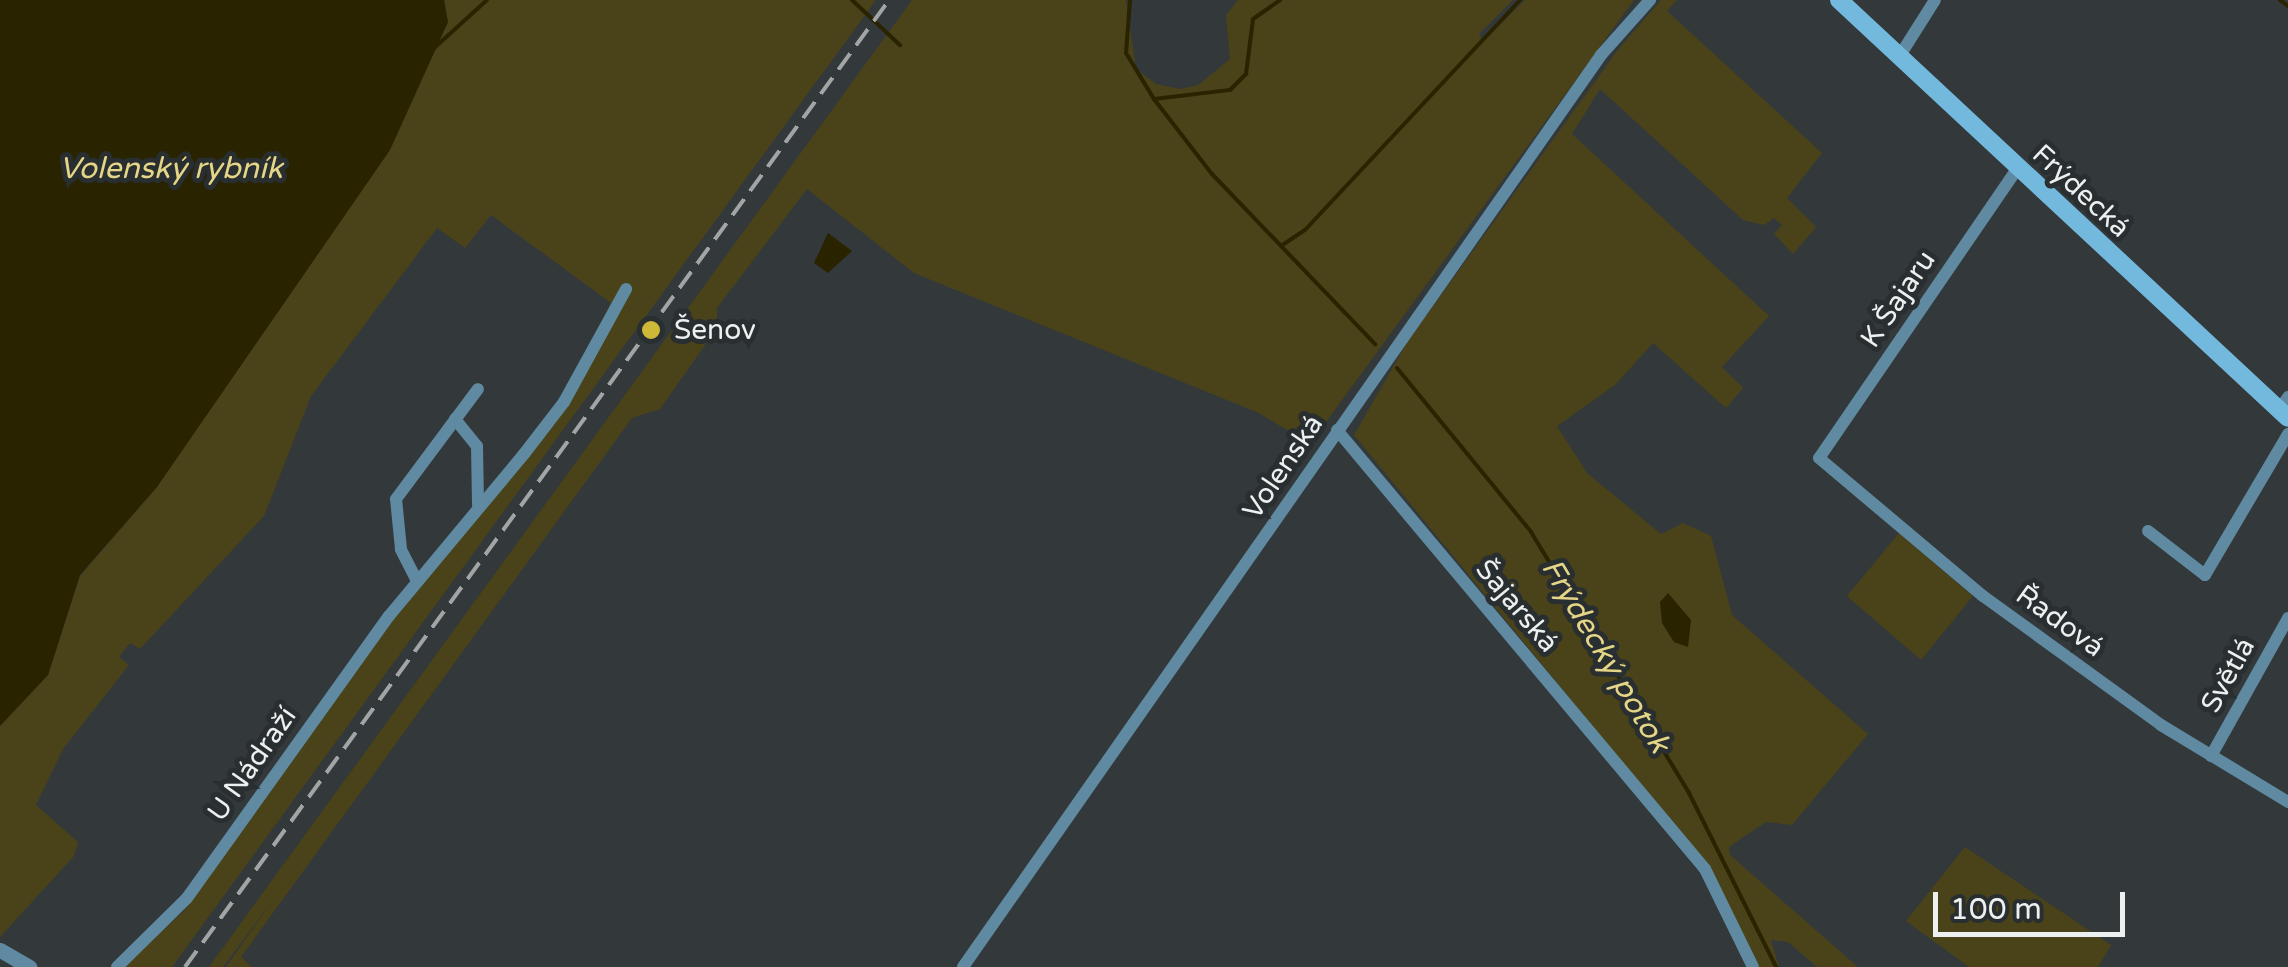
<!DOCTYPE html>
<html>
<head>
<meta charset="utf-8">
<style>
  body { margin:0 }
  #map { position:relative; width:2288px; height:967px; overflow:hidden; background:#33383a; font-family:"Varela Round",sans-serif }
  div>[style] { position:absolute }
  .green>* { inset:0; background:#4a4319 }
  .water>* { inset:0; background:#292300 }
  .stream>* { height:4px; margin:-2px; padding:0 2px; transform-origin:2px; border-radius:2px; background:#292300 }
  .minor>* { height:12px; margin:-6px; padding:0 6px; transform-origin:6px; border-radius:6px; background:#5f8aa1 }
  .tertiary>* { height:15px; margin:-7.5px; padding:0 7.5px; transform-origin:7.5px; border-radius:7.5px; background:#5f8aa1 }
  .secondary>* { height:18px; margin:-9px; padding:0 9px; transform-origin:9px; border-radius:9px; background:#72b9dd }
  .rail>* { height:4px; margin-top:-2px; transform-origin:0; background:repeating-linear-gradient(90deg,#a1a5a6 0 20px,transparent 0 30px) }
  .dots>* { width:28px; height:28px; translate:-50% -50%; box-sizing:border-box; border:5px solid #292e30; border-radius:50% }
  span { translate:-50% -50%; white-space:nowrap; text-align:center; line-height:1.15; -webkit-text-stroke:10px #292e30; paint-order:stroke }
  .street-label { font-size:28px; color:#edf0f1 }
  .poi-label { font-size:28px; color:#edf0f1 }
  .left { translate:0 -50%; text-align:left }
  .water-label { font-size:30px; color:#e5d687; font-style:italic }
  .scale { position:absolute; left:1933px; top:892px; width:192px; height:45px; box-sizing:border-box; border:5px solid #edf0f1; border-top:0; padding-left:12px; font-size:30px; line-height:35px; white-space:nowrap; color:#edf0f1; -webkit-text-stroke:8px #292e30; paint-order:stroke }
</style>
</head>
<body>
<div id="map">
  <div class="green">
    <div style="clip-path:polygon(444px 0,876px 0,172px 967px,122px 967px,185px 910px,385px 627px,544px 434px,611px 303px,491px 215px,465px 248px,437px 228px,311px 396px,264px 516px,140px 649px,130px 643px,119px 657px,129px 665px,63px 749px,36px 805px,78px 842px,74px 856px,0 937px,0 726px,48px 675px,80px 576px,157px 487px,448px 23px)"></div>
    <div style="clip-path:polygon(912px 0,1126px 0,1136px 69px,1156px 84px,1180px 89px,1198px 85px,1230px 59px,1226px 15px,1238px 0,1513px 0,1479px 34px,1483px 42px,1525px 0,1634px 0,1310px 444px,1259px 413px,914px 273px,807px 189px,717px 308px,717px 328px,660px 409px,632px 418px,241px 957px,252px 967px,226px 967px,273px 900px,223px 967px,209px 967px)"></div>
    <div style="clip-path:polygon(1661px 0,1677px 0,1667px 11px,1822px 153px,1787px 198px,1816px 227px,1793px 254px,1774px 234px,1782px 225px,1774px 218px,1764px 225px,1743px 220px,1600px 89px,1572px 134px,1769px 316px,1722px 367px,1743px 388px,1726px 408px,1653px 343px,1615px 385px,1557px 426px,1587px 473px,1661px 534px,1683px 523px,1711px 536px,1732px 615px,1868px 734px,1792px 825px,1766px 822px,1729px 847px,1730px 855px,1858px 967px,1817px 967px,1788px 942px,1771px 940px,1779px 967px,1756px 967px,1707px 866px,1354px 435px,1408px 341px,1617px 51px)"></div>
    <div style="clip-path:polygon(1899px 533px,1973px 596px,1921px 660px,1847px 596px)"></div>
    <div style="clip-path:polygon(1965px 847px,2111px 945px,2098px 967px,1969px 967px,1906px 921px)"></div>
  </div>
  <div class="water">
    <div style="clip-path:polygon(0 0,444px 0,448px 22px,390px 150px,157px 487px,80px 575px,48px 675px,0 726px)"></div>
    <div style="clip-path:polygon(828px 233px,852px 251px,828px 273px,814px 263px)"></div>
    <div style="clip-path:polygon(1668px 593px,1691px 620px,1688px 647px,1674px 642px,1662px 623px,1660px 602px)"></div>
  </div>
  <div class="stream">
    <div style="left:852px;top:0;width:66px;rotate:43.2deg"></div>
    <div style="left:1130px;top:0;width:53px;rotate:94.3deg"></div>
    <div style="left:1126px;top:53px;width:54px;rotate:58.7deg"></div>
    <div style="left:1154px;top:99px;width:77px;rotate:-6.8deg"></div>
    <div style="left:1230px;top:90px;width:23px;rotate:-45deg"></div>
    <div style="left:1246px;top:74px;width:55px;rotate:-82.7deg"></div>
    <div style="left:1253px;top:19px;width:33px;rotate:-35deg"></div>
    <div style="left:2280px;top:0;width:10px;rotate:37deg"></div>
    <div style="left:432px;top:50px;width:74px;rotate:-42.3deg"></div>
    <div style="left:1154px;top:99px;width:95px;rotate:52.3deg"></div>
    <div style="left:1212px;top:174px;width:236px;rotate:46.2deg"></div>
    <div style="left:1281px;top:246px;width:29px;rotate:-34deg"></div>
    <div style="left:1305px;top:230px;width:315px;rotate:-46.9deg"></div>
    <div style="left:1397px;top:368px;width:212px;rotate:50.7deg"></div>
    <div style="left:1531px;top:532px;width:305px;rotate:58.8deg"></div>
    <div style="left:1689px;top:793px;width:195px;rotate:63.4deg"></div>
  </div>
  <div class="minor">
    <div style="left:1899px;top:57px;width:67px;rotate:-57.7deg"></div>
    <div style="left:2017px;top:169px;width:350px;rotate:124.4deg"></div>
    <div style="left:1819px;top:458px;width:214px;rotate:40.1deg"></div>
    <div style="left:1983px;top:596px;width:220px;rotate:35.9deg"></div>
    <div style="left:2161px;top:725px;width:149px;rotate:31.2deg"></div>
    <div style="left:2279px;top:410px;width:16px;rotate:-55deg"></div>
    <div style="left:455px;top:419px;width:35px;rotate:51deg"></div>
    <div style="left:477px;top:446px;width:59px;rotate:89deg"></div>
    <div style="left:1337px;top:430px;width:573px;rotate:50.03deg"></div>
    <div style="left:1705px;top:869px;width:109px;rotate:63.9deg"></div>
    <div style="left:2148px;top:531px;width:72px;rotate:37.7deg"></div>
    <div style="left:2205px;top:575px;width:164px;rotate:-59.5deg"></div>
    <div style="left:417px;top:581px;width:36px;rotate:-117deg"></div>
    <div style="left:401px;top:549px;width:50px;rotate:-95.7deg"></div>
    <div style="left:396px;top:499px;width:137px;rotate:-53.3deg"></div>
    <div style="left:2211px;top:756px;width:158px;rotate:-60.8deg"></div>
    <div style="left:117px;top:967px;width:98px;rotate:-44.6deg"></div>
    <div style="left:187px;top:898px;width:347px;rotate:-54.4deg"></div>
    <div style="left:389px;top:616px;width:211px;rotate:-50.2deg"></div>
    <div style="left:524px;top:454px;width:66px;rotate:-52.4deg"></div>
    <div style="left:564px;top:402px;width:129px;rotate:-61.2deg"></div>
    <div style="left:963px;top:967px;width:1113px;rotate:-55.02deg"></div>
    <div style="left:1601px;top:55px;width:74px;rotate:-48.3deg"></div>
  </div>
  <div class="tertiary">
    <div style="left:0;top:950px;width:34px;rotate:30deg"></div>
  </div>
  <div class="secondary">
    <div style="left:1839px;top:0;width:613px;rotate:42.95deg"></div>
  </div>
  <div class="rail">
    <div style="left:185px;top:967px;width:1196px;rotate:-53.94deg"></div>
  </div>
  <div class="dots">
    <div style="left:651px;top:330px;background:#ceb837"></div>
  </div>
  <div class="street-label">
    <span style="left:2081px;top:191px;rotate:43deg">Frýdecká</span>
    <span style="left:1898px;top:299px;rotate:-56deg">K Šajaru</span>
    <span style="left:1283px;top:467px;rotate:-56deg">Volenská</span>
    <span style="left:1517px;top:606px;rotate:50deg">Šajarská</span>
    <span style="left:2060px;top:621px;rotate:36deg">Řadová</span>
    <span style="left:2228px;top:675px;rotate:-61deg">Světlá</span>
    <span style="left:252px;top:764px;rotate:-55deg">U Nádraží</span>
  </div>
  <div class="poi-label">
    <span class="left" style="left:674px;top:330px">Šenov</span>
  </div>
  <div class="water-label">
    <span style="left:171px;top:169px">Volenský rybník</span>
    <span style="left:1605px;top:656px;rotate:59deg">Frýdecký potok</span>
  </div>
  <div class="scale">100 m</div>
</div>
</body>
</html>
